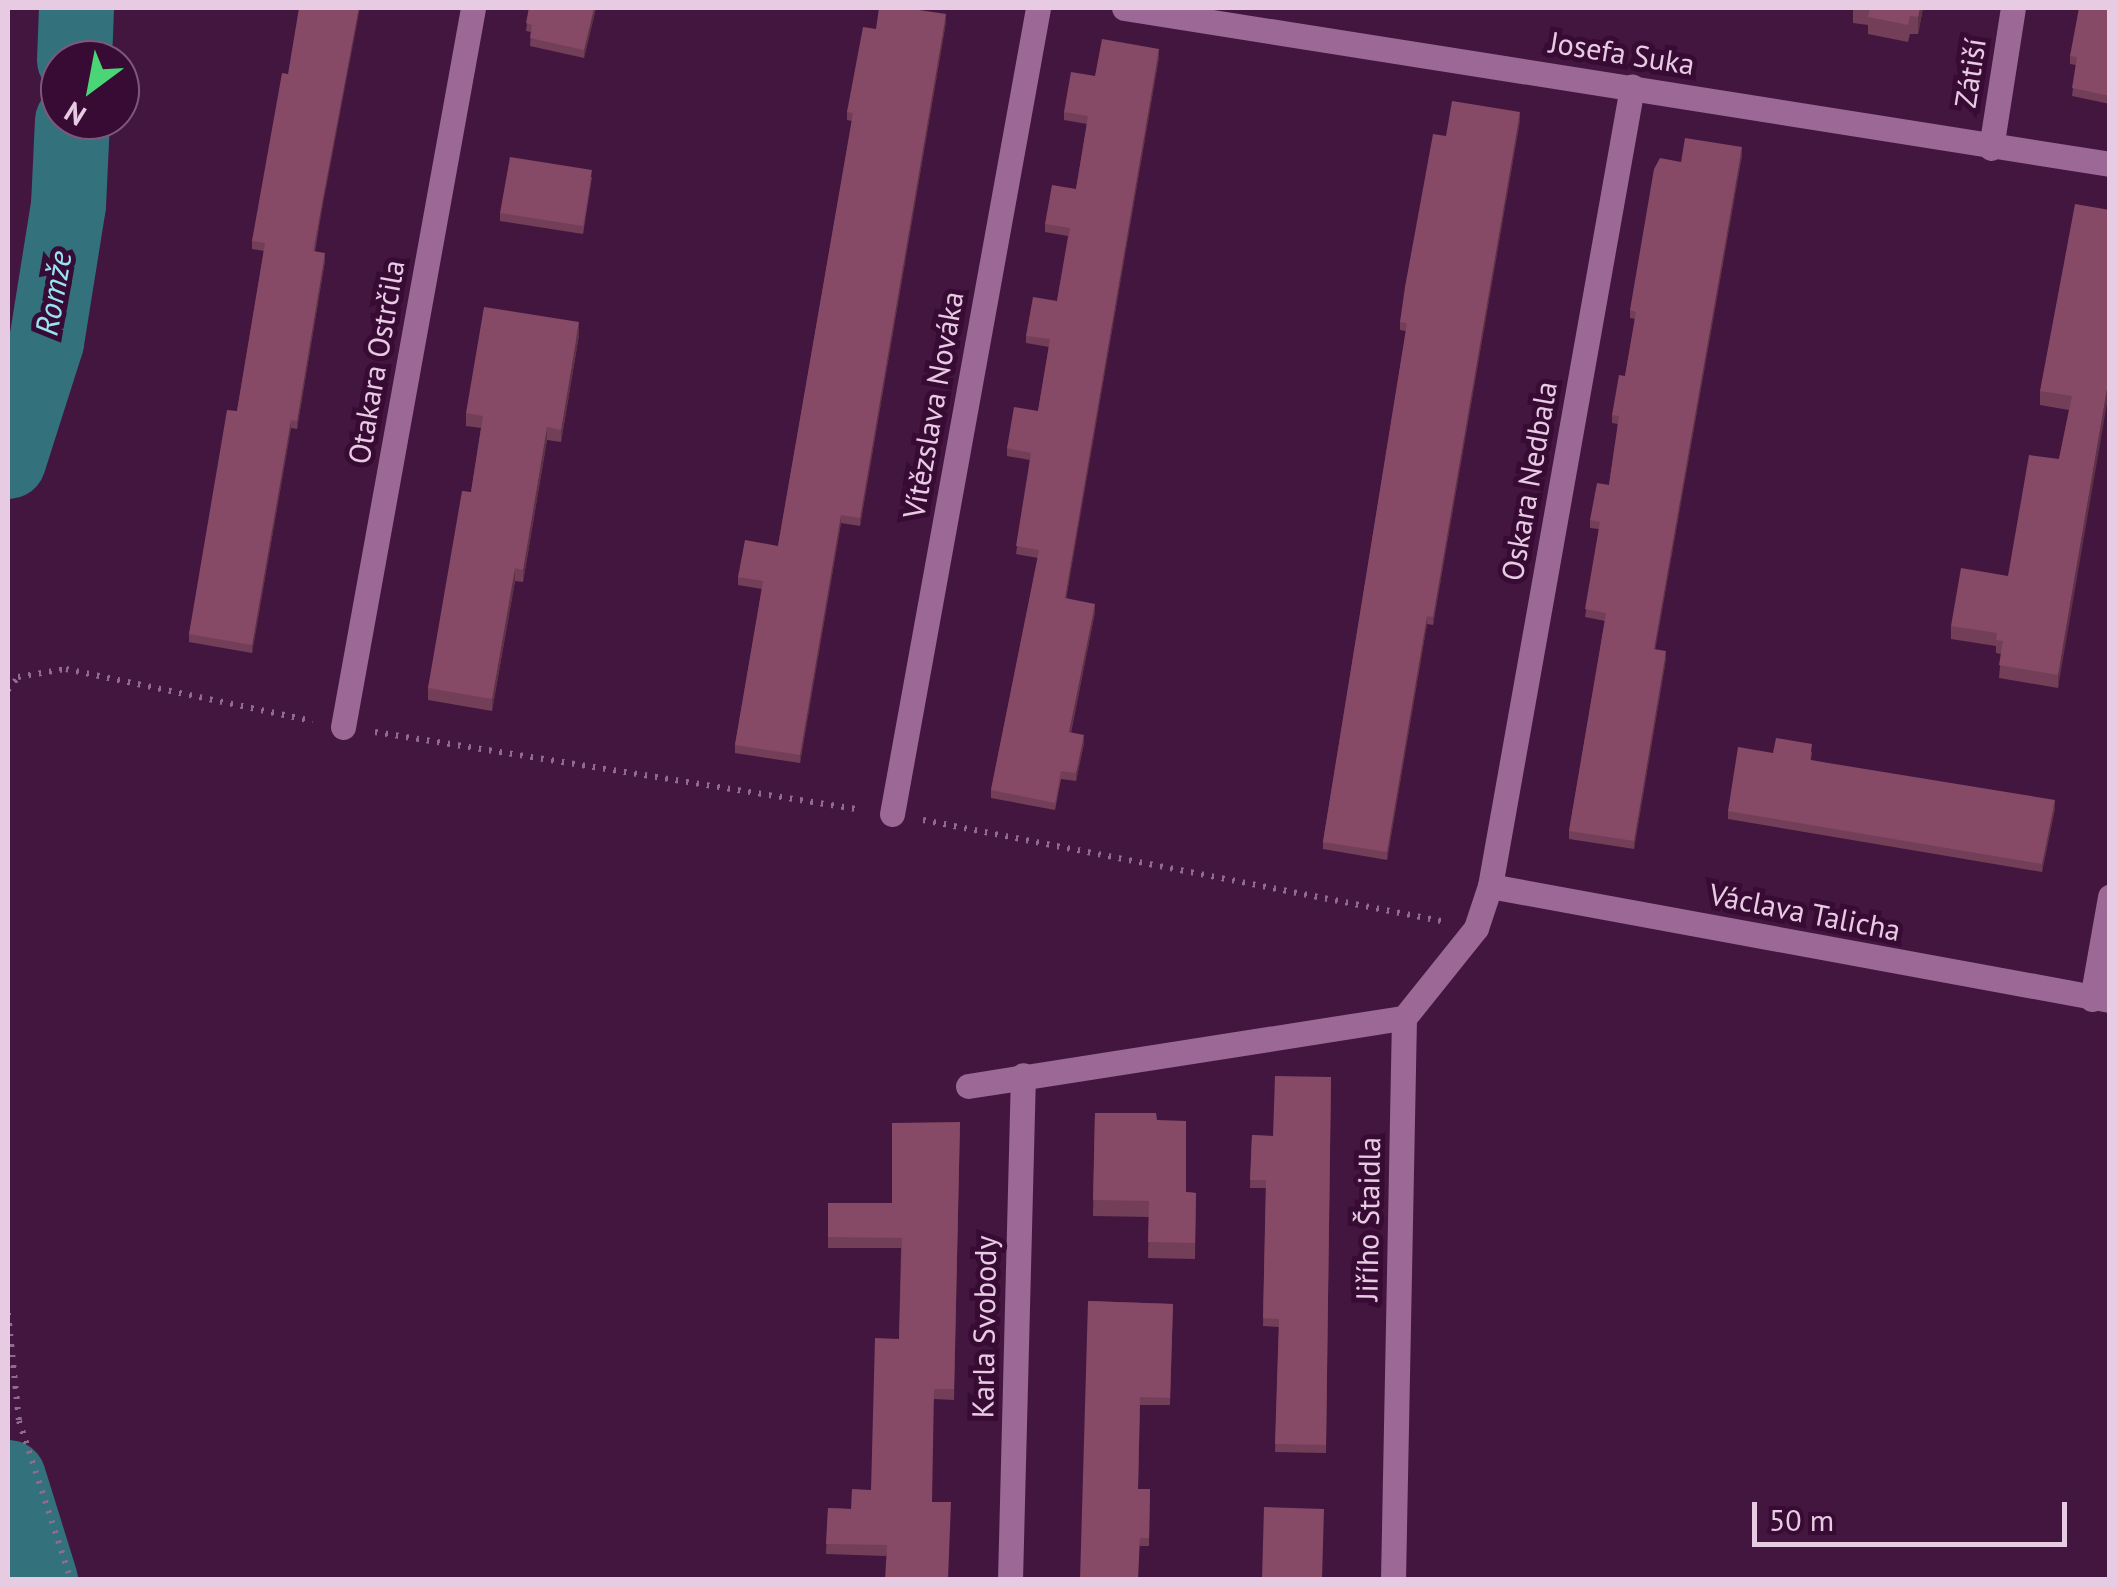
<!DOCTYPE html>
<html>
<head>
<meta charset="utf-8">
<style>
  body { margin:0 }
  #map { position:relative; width:2117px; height:1587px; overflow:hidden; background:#431640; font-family:"PT Sans",sans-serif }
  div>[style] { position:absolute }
  .river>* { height:75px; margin:-37.5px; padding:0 37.5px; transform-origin:37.5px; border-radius:37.5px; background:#33727d }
  .path>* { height:6px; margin-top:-3px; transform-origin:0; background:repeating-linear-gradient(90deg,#906b8d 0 2.5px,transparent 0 10.5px) }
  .minor>* { height:25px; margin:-12.5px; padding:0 12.5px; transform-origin:12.5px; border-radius:12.5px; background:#9c6996 }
  .wall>* { inset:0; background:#733f58 }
  .shaded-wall>* { inset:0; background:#5e3347 }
  .building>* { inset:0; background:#864966 }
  span { translate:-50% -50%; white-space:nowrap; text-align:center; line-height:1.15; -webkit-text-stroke:10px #380b35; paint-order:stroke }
  .street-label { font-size:30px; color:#e7cbe3 }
  .water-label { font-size:32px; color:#97e4f2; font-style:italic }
  .frame { position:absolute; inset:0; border:10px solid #e7cbe3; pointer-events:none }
  .north { position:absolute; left:40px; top:40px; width:100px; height:100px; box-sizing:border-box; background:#380b35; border:2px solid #7e587b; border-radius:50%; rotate:212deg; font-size:28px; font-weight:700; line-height:40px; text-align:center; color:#e7cbe3 }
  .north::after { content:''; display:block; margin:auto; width:35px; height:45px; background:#4ad677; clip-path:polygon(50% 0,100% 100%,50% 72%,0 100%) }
  .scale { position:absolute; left:1752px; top:1502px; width:315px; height:45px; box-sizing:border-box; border:5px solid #e7cbe3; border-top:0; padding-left:12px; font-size:30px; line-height:35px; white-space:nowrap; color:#e7cbe3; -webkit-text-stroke:8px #380b35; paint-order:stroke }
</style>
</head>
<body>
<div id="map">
  <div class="river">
    <div style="left:74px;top:60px;width:52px;rotate:-87.8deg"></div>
    <div style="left:8px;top:461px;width:125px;rotate:-72.3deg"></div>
    <div style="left:46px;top:342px;width:139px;rotate:-80.9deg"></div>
    <div style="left:68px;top:205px;width:85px;rotate:-87.3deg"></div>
    <div style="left:8px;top:1477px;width:108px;rotate:72.7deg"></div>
  </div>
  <div class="path">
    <div style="left:8px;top:690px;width:16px;rotate:-52deg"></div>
    <div style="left:18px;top:677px;width:49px;rotate:-9.5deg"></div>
    <div style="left:66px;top:669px;width:252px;rotate:11.9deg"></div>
    <div style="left:375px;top:732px;width:492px;rotate:9.1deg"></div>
    <div style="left:923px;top:820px;width:528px;rotate:11.03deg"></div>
    <div style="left:8px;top:1313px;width:109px;rotate:84.2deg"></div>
    <div style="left:19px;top:1421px;width:167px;rotate:71.9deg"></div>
  </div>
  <div class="minor">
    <div style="left:1124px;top:8px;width:998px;rotate:8.99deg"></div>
    <div style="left:1991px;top:148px;width:142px;rotate:-81.1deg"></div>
    <div style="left:343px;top:727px;width:731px;rotate:-79.75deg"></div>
    <div style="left:892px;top:814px;width:819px;rotate:-79.73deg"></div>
    <div style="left:1490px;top:886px;width:630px;rotate:10.42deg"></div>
    <div style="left:2092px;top:999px;width:104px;rotate:-80deg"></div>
    <div style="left:968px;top:1086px;width:441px;rotate:-8.9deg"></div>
    <div style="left:1010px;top:1580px;width:505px;rotate:-88.53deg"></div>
    <div style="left:1393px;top:1580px;width:562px;rotate:-88.88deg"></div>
    <div style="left:1404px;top:1018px;width:115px;rotate:-51.3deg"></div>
    <div style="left:1476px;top:928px;width:44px;rotate:-71.6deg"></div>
    <div style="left:1490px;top:886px;width:812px;rotate:-79.92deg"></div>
  </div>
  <div class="wall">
    <div style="clip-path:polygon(529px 8px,596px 8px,584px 58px,530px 46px,531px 32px,526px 31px)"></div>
    <div style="clip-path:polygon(1853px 8px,1923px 8px,1918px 34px,1910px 34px,1908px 42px,1868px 34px,1868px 25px,1853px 23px)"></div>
    <div style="clip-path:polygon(2110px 8px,2110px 104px,2072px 96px,2076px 65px,2070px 64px,2070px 56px)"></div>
    <div style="clip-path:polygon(946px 22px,860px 526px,841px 523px,800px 763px,735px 753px,735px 745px,762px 589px,738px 585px,738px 577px,778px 546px,852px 121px,847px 120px,847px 112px,876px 29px)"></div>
    <div style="clip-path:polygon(1159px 57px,1066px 598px,1095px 612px,1071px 733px,1084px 743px,1076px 781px,1061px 779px,1055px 810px,991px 798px,991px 790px,1038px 558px,1016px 554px,1030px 460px,1007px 456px,1007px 448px,1038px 411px,1049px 347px,1026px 343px,1026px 336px,1057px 301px,1068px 236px,1045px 232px,1045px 224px,1076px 189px,1087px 124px,1064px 120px,1064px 112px,1095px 76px)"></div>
    <div style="clip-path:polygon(288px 74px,323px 203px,315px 251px,325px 261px,297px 429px,291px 428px,252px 653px,189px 642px,189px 634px,237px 411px,264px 251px,252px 249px,252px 241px)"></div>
    <div style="clip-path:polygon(1520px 120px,1433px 625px,1427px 624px,1387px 860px,1323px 849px,1323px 842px,1406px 331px,1400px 330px,1400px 322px,1446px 136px)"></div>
    <div style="clip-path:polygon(1742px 155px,1655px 650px,1666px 659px,1634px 849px,1569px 839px,1569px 831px,1605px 621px,1585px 617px,1599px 529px,1590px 528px,1590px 520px,1609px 485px,1618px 424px,1612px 423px,1612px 415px,1625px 376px,1635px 319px,1630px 318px,1630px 310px,1681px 162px)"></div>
    <div style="clip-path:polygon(592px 177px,583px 234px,500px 221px,500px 213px)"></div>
    <div style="clip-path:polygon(2110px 210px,2058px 688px,1999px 678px,2001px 654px,1996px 653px,1996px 646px,1951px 639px,1951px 626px,2008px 576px,2059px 459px,2069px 410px,2040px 405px,2040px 391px)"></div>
    <div style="clip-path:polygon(579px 335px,561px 442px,547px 440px,523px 582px,515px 581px,492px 711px,428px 700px,428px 688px,471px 492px,481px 428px,466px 426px,466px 413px)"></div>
    <div style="clip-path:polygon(1812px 752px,1811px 760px,2055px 808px,2042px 872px,1728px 819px,1728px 811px,1773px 753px)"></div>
    <div style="clip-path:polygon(1331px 1077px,1326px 1453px,1275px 1452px,1279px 1327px,1263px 1326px,1266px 1188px,1250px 1188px,1252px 1135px,1273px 1136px)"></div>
    <div style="clip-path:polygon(1095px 1113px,1157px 1120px,1186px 1192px,1196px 1193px,1195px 1259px,1148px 1258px,1149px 1217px,1093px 1216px)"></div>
    <div style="clip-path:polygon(960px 1122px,954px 1400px,934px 1399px,886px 1556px,826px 1554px,828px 1508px,851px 1509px,871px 1490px,899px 1339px,901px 1248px,828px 1248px,828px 1203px,892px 1203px)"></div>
    <div style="clip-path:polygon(1088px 1301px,1173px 1304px,1170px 1405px,1140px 1405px,1138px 1489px,1150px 1489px,1149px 1546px,1140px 1546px)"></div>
  </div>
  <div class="shaded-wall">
    <div style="clip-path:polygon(359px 8px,360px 8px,313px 258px,323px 195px)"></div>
    <div style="clip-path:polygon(594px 8px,596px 8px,584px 58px,584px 50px)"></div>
    <div style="clip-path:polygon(1920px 8px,1923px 8px,1918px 34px,1918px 17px)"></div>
    <div style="clip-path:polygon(946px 14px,946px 22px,860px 526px,860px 518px)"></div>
    <div style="clip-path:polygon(1159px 49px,1159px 57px,1065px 606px,1065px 598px)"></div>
    <div style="clip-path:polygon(1520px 112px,1520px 120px,1433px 625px,1433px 617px)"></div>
    <div style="clip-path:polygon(1742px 147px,1742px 155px,1654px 657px,1654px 649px)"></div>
    <div style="clip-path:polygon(325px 253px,325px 261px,297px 429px,297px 421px)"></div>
    <div style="clip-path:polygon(579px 322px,579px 335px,561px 442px,561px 430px)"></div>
    <div style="clip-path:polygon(2110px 372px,2110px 386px,2058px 688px,2058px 675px)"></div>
    <div style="clip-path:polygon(291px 420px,291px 428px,252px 653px,252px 645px)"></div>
    <div style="clip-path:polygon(547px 427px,547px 440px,523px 582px,523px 570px)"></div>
    <div style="clip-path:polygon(841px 515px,841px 523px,800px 763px,800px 755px)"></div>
    <div style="clip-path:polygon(515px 568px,515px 581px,492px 711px,492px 699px)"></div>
    <div style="clip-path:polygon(1095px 604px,1095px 612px,1069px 740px,1069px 732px)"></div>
    <div style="clip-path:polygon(1427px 616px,1427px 624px,1387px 860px,1387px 852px)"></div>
    <div style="clip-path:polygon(1666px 651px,1666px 659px,1634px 849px,1634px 841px)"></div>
    <div style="clip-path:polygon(1084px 735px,1084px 743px,1076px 781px,1076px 773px)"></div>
    <div style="clip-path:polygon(2055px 800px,2055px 808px,2042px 872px,2042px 864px)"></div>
  </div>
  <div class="building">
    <div style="clip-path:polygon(299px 8px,359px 8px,313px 251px,325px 253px,297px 421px,291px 420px,252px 645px,189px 634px,227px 410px,237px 411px,265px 243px,252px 241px,282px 73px,288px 74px)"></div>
    <div style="clip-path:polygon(529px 8px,594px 8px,584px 50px,530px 38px,532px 25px,526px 23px)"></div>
    <div style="clip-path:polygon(879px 8px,906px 8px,946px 14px,860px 518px,841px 515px,800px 755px,735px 745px,763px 581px,738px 577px,745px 540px,778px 546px,853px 113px,847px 112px,863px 27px,876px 29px)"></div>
    <div style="clip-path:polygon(1863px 8px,1920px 8px,1918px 17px,1910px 16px,1908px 25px,1868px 17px,1870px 9px)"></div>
    <div style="clip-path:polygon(2079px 8px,2110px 8px,2110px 96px,2072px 88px,2077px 57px,2070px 56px)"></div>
    <div style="clip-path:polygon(1102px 39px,1159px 49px,1065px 598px,1095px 604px,1069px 732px,1084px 735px,1076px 773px,1061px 771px,1055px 803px,991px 790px,1039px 550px,1016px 546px,1031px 453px,1007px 448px,1014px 407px,1038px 411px,1050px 339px,1026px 336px,1033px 297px,1057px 301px,1070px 228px,1045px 224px,1052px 185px,1076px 189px,1082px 153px,1088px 116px,1064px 112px,1071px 72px,1095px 76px)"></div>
    <div style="clip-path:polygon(1452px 101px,1520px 112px,1433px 617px,1427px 616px,1387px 852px,1323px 842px,1407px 323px,1400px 322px,1405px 287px,1433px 134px,1446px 136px)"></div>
    <div style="clip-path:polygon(1685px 138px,1742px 147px,1654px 649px,1666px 651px,1634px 841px,1569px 831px,1606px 613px,1585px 609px,1600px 522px,1590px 520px,1597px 483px,1609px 485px,1619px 416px,1612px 415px,1619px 375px,1625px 376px,1636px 312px,1630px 310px,1654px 169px,1660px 158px,1681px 162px)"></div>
    <div style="clip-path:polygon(510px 157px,592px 170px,583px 226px,500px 213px)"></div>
    <div style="clip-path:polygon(2075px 204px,2110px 210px,2110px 372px,2058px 675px,1999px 665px,2003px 641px,1996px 640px,1997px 633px,1951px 626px,1961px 568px,2008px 576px,2029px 455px,2059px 459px,2072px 396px,2040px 391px)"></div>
    <div style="clip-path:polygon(484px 307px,579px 322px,561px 430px,547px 427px,523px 570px,515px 568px,492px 699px,428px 688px,462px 491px,471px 492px,483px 416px,466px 413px)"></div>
    <div style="clip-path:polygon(1776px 738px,1812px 744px,1810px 760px,2055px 800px,2042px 864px,1728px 811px,1738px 747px,1773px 753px)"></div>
    <div style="clip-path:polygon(1275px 1076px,1331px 1077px,1326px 1445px,1275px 1444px,1279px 1319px,1263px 1318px,1266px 1180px,1250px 1180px,1252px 1135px,1273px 1136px)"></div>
    <div style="clip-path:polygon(1095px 1113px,1156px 1113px,1157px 1120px,1186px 1121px,1186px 1192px,1196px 1193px,1195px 1243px,1148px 1242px,1149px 1201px,1093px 1200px)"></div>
    <div style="clip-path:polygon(960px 1122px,954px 1389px,934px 1389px,932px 1502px,951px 1502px,948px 1580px,885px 1580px,887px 1545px,826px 1544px,828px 1508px,851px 1509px,852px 1489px,871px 1490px,875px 1338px,899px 1339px,902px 1238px,828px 1237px,828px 1203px,892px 1203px,892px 1123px)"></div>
    <div style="clip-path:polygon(1088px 1301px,1173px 1304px,1170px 1398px,1140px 1397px,1138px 1489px,1150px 1489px,1149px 1538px,1140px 1538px,1138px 1580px,1080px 1580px)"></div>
    <div style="clip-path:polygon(1264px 1507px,1324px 1509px,1322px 1580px,1262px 1580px)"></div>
  </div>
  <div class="street-label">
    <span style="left:1622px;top:53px;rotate:9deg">Josefa Suka</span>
    <span style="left:1970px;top:73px;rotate:-81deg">Zátiší</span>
    <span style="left:376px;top:362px;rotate:-80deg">Otakara Ostrčila</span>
    <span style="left:933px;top:405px;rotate:-80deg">Vítězslava Nováka</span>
    <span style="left:1529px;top:481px;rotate:-80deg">Oskara Nedbala</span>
    <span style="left:1805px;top:912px;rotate:11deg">Václava Talicha</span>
    <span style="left:1368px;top:1219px;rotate:-89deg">Jiřího Štaidla</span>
    <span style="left:984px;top:1327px;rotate:-89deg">Karla Svobody</span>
  </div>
  <div class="water-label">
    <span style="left:53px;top:293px;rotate:-80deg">Romže</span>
  </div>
  <div class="frame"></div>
  <div class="north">N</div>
  <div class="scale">50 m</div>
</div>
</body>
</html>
